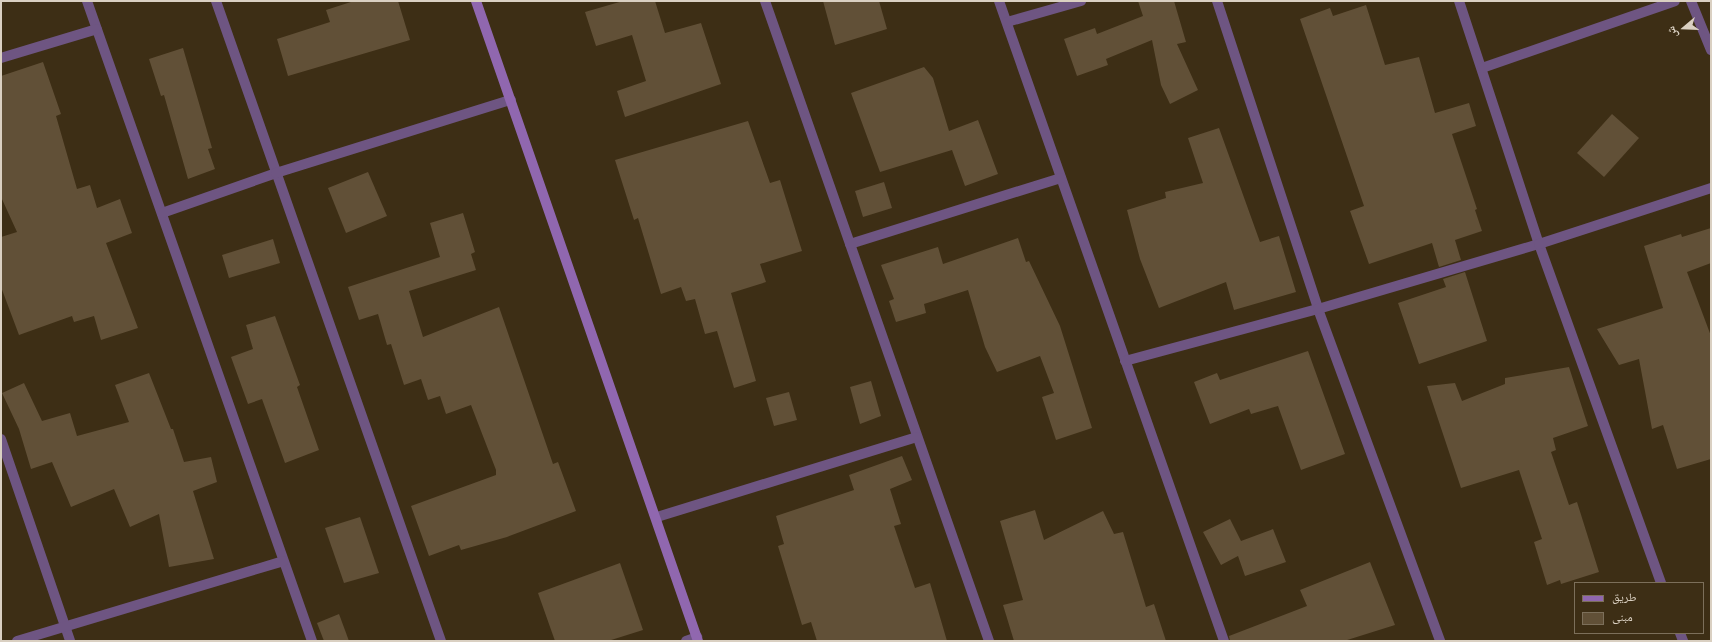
<!DOCTYPE html>
<html>
<head>
<meta charset="utf-8">
<style>
  body { margin:0 }
  #map { position:relative; width:1712px; height:642px; overflow:hidden; background:#3d2e15; font-family:"Roboto Condensed","Noto Naskh Arabic",sans-serif }
  div>[style] { position:absolute }
  .building>* { inset:0; background:#615037 }
  .street>* { height:10px; margin:-5px; padding:0 5px; transform-origin:5px; border-radius:5px; background:#6e5582 }
  .secondary>* { height:10px; margin:-5px; padding:0 5px; transform-origin:5px; border-radius:5px; background:#9067af }
  span { translate:-50% -50%; white-space:nowrap; text-align:center; line-height:1.15; -webkit-text-stroke:3.5px #3d2e15; paint-order:stroke }
  .frame { position:absolute; inset:0; border:2px solid #dad0c2; pointer-events:none }
  .legend { position:absolute; left:1574px; top:582px; width:130px; height:52px; box-sizing:border-box; background:#3d2e15; border:1px solid #7c6f5a; margin:0; padding:5px 7px; list-style:none; font-size:12px; color:#dad0c2 }
  .legend li { display:flex; align-items:center; gap:8px; height:20px }
  .legend b { width:20px; border:1px solid #7c6f5a }
  .north { position:absolute; left:1664px; top:8px; width:40px; height:40px; -webkit-text-stroke:3px #3d2e15; paint-order:stroke; rotate:251deg; font-size:11px; font-weight:700; line-height:16px; text-align:center; color:#dad0c2 }
  .north::after { content:''; display:block; margin:auto; width:14px; height:18px; background:#dad0c2; clip-path:polygon(50% 0,100% 100%,50% 72%,0 100%) }
</style>
</head>
<body>
<div id="map">
  <div class="building">
    <div style="clip-path:polygon(354px 1px,398px 1px,410px 40px,288px 76px,277px 39px,330px 22px,326px 10px)"></div>
    <div style="clip-path:polygon(623px 1px,655px 1px,665px 33px,701px 23px,721px 84px,625px 117px,617px 91px,646px 81px,632px 35px,596px 46px,585px 12px)"></div>
    <div style="clip-path:polygon(823px 1px,879px 1px,887px 29px,835px 45px)"></div>
    <div style="clip-path:polygon(1138px 1px,1174px 1px,1186px 42px,1177px 44px,1198px 90px,1170px 104px,1161px 85px,1152px 40px,1106px 59px,1108px 65px,1077px 76px,1064px 39px,1095px 28px,1097px 34px,1143px 16px)"></div>
    <div style="clip-path:polygon(1366px 5px,1385px 65px,1419px 57px,1435px 113px,1469px 103px,1476px 126px,1452px 134px,1477px 209px,1475px 210px,1482px 231px,1455px 240px,1461px 260px,1439px 267px,1432px 243px,1369px 264px,1350px 211px,1364px 206px,1300px 19px,1330px 8px,1333px 16px)"></div>
    <div style="clip-path:polygon(183px 48px,212px 148px,208px 149px,215px 169px,188px 179px,164px 95px,161px 96px,149px 59px)"></div>
    <div style="clip-path:polygon(43px 62px,61px 114px,56px 116px,77px 189px,90px 185px,97px 208px,120px 199px,132px 233px,106px 243px,138px 328px,101px 340px,94px 316px,74px 322px,72px 316px,19px 335px,1px 287px,1px 237px,17px 232px,1px 197px,1px 76px)"></div>
    <div style="clip-path:polygon(924px 67px,933px 78px,949px 131px,978px 120px,998px 174px,965px 186px,952px 150px,880px 172px,851px 93px)"></div>
    <div style="clip-path:polygon(1612px 114px,1639px 138px,1604px 177px,1577px 153px)"></div>
    <div style="clip-path:polygon(748px 121px,770px 183px,780px 180px,802px 251px,760px 264px,766px 282px,731px 293px,756px 381px,734px 388px,717px 331px,705px 334px,695px 299px,686px 301px,681px 287px,661px 294px,638px 218px,634px 220px,615px 160px)"></div>
    <div style="clip-path:polygon(1219px 128px,1260px 242px,1279px 236px,1296px 292px,1234px 310px,1226px 282px,1159px 308px,1140px 259px,1127px 210px,1166px 198px,1165px 192px,1203px 183px,1188px 138px)"></div>
    <div style="clip-path:polygon(368px 172px,387px 216px,346px 233px,328px 188px)"></div>
    <div style="clip-path:polygon(884px 182px,892px 208px,863px 217px,855px 191px)"></div>
    <div style="clip-path:polygon(463px 213px,475px 252px,471px 254px,476px 270px,409px 291px,423px 337px,499px 307px,553px 464px,558px 462px,576px 511px,507px 537px,461px 550px,459px 545px,429px 556px,411px 506px,496px 475px,496px 470px,471px 405px,446px 414px,440px 396px,428px 400px,421px 379px,404px 385px,391px 344px,387px 345px,378px 314px,359px 320px,348px 287px,440px 257px,430px 223px)"></div>
    <div style="clip-path:polygon(1711px 228px,1711px 263px,1687px 272px,1711px 336px,1711px 459px,1677px 469px,1663px 425px,1652px 429px,1639px 359px,1619px 365px,1597px 329px,1663px 308px,1644px 246px,1681px 234px,1682px 237px)"></div>
    <div style="clip-path:polygon(1018px 238px,1026px 262px,1029px 261px,1060px 326px,1092px 428px,1056px 440px,1042px 397px,1054px 393px,1040px 356px,997px 372px,985px 347px,968px 290px,924px 304px,926px 313px,896px 322px,889px 301px,894px 299px,881px 265px,938px 247px,943px 264px)"></div>
    <div style="clip-path:polygon(273px 239px,280px 263px,229px 278px,222px 255px)"></div>
    <div style="clip-path:polygon(1465px 272px,1487px 341px,1419px 364px,1398px 303px,1446px 287px,1443px 279px)"></div>
    <div style="clip-path:polygon(275px 316px,300px 385px,297px 387px,319px 450px,285px 463px,262px 399px,248px 404px,231px 357px,253px 349px,246px 325px)"></div>
    <div style="clip-path:polygon(1308px 351px,1345px 454px,1301px 470px,1278px 406px,1251px 414px,1249px 409px,1210px 424px,1194px 382px,1217px 373px,1220px 380px)"></div>
    <div style="clip-path:polygon(1569px 367px,1588px 426px,1553px 438px,1556px 450px,1551px 452px,1569px 505px,1577px 502px,1599px 572px,1561px 584px,1560px 580px,1547px 585px,1534px 542px,1542px 539px,1519px 470px,1461px 488px,1427px 386px,1455px 383px,1462px 401px,1505px 384px,1505px 378px)"></div>
    <div style="clip-path:polygon(149px 373px,171px 429px,173px 429px,184px 462px,211px 457px,217px 482px,193px 491px,214px 559px,169px 567px,159px 514px,130px 527px,114px 489px,71px 507px,52px 462px,31px 469px,19px 429px,2px 393px,24px 383px,42px 421px,70px 413px,77px 436px,129px 422px,115px 385px)"></div>
    <div style="clip-path:polygon(871px 381px,881px 416px,860px 424px,850px 387px)"></div>
    <div style="clip-path:polygon(789px 392px,797px 420px,774px 426px,766px 398px)"></div>
    <div style="clip-path:polygon(902px 456px,912px 480px,890px 489px,901px 524px,894px 526px,915px 588px,930px 583px,947px 641px,817px 641px,811px 622px,802px 625px,778px 546px,784px 544px,776px 516px,854px 490px,849px 475px)"></div>
    <div style="clip-path:polygon(1035px 510px,1044px 540px,1103px 511px,1114px 534px,1123px 532px,1146px 607px,1154px 604px,1166px 641px,1014px 641px,1003px 605px,1023px 600px,1000px 521px)"></div>
    <div style="clip-path:polygon(360px 517px,379px 573px,344px 583px,325px 528px)"></div>
    <div style="clip-path:polygon(1230px 519px,1241px 541px,1273px 529px,1286px 562px,1245px 576px,1238px 556px,1221px 565px,1203px 532px)"></div>
    <div style="clip-path:polygon(1370px 562px,1395px 625px,1344px 641px,1230px 641px,1229px 636px,1307px 606px,1300px 590px)"></div>
    <div style="clip-path:polygon(620px 563px,643px 630px,608px 641px,555px 641px,538px 593px)"></div>
    <div style="clip-path:polygon(339px 614px,349px 641px,324px 641px,317px 623px)"></div>
  </div>
  <div class="street">
    <div style="left:87px;top:1px;width:678px;rotate:70.63deg"></div>
    <div style="left:216px;top:1px;width:678px;rotate:70.63deg"></div>
    <div style="left:765px;top:1px;width:678px;rotate:70.71deg"></div>
    <div style="left:999px;top:1px;width:678px;rotate:70.63deg"></div>
    <div style="left:1217px;top:1px;width:324px;rotate:71.8deg"></div>
    <div style="left:1318px;top:309px;width:354px;rotate:69.8deg"></div>
    <div style="left:1459px;top:1px;width:256px;rotate:71.8deg"></div>
    <div style="left:1539px;top:244px;width:360px;rotate:70.2deg"></div>
    <div style="left:1691px;top:1px;width:53px;rotate:67.8deg"></div>
    <div style="left:1007px;top:22px;width:77px;rotate:-15.8deg"></div>
    <div style="left:1px;top:58px;width:100px;rotate:-16.8deg"></div>
    <div style="left:1482px;top:68px;width:204px;rotate:-19.1deg"></div>
    <div style="left:162px;top:213px;width:121px;rotate:-19.3deg"></div>
    <div style="left:276px;top:173px;width:246px;rotate:-17.3deg"></div>
    <div style="left:850px;top:244px;width:221px;rotate:-17.4deg"></div>
    <div style="left:1125px;top:361px;width:200px;rotate:-15.1deg"></div>
    <div style="left:1318px;top:309px;width:230px;rotate:-16.4deg"></div>
    <div style="left:1539px;top:244px;width:181px;rotate:-18deg"></div>
    <div style="left:1px;top:439px;width:213px;rotate:71.1deg"></div>
    <div style="left:657px;top:517px;width:272px;rotate:-17.1deg"></div>
    <div style="left:1680px;top:633px;width:9px;rotate:69deg"></div>
    <div style="left:17px;top:641px;width:278px;rotate:-16.7deg"></div>
    <div style="left:686px;top:641px;width:12px;rotate:-20deg"></div>
  </div>
  <div class="secondary">
    <div style="left:476px;top:1px;width:677px;rotate:70.87deg"></div>
  </div>
  <div class="frame"></div>
  <ul class="legend">
  <li><b style="height:5px;background:#9067af"></b>طريق</li>
  <li><b style="height:11px;background:#615037"></b>مبنى</li>
  </ul>
  <div class="north">ش</div>
</div>
</body>
</html>
